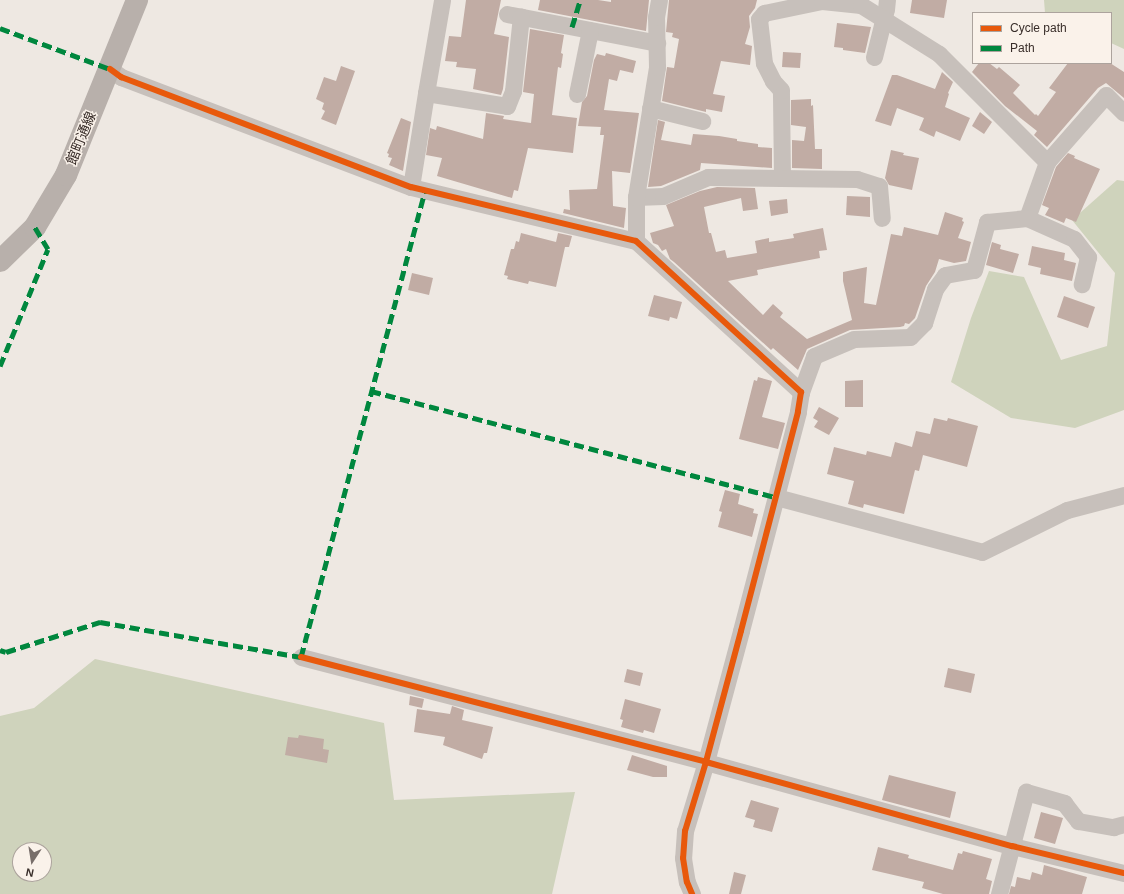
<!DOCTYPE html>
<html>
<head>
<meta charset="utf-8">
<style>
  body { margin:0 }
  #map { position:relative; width:1124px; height:894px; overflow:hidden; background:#eee8e2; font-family:Arial,"Noto Sans JP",sans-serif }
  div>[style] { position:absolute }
  .green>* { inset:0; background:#cfd3bc }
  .building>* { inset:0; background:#c1aca4 }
  .street>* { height:17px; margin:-8.5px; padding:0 8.5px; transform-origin:8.5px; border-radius:8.5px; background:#c7c0bb }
  .secondary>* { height:22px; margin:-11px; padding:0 11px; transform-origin:11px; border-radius:11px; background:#b8b0ab }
  .quiet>* { height:5px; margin-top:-2.5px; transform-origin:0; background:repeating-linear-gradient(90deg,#00873e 0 10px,transparent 0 15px) }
  .cycleway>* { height:6px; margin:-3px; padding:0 3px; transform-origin:3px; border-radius:3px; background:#e8590c }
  span { translate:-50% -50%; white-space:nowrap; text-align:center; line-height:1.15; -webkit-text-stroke:3px #faf2ea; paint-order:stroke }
  .street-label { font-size:14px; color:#382d29 }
  .legend { position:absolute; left:972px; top:12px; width:140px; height:52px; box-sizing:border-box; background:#faf2ea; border:1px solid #aca39d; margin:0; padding:5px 7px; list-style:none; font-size:12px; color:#382d29 }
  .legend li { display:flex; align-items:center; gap:8px; height:20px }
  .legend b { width:20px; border:1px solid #aca39d }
  .north { position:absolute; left:12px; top:842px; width:40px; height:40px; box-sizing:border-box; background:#faf2ea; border:1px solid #aca39d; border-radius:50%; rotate:192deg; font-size:11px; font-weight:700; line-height:16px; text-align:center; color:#382d29 }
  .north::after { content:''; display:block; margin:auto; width:14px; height:18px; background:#786e6a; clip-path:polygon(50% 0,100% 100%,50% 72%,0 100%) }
</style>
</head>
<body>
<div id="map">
  <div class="green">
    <div style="clip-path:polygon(1044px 0,1124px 0,1124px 49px,1111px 43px,1111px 13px,1045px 13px)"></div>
    <div style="clip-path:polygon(1117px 180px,1124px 181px,1124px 410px,1075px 428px,1011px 418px,951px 382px,971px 318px,989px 271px,1024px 277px,1061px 360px,1107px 346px,1115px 273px,1072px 220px)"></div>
    <div style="clip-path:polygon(evenodd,95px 659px,384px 723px,394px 800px,575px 792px,552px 894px,0 894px,0 716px,34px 708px,95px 659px,20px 850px,44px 850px,44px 874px,20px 874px,20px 850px)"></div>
  </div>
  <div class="building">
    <div style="clip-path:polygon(466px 0,501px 0,494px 34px,509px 37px,503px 89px,501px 95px,473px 89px,476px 69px,456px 67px,457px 62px,445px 61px,449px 36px,461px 37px)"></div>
    <div style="clip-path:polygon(540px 0,598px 0,611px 2px,611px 0,649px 0,646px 31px,538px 10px)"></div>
    <div style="clip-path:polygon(669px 0,757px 0,755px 8px,749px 16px,750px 27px,745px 44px,752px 46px,750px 65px,721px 61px,713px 94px,725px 96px,722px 112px,706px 109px,706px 112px,662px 101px,667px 67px,674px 68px,679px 39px,672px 37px,673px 33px,666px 32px)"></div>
    <div style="clip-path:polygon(912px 0,947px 0,944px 18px,910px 13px)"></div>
    <div style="clip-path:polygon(837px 23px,871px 27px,865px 53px,843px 50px,843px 48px,834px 47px)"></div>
    <div style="clip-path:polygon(530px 29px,564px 35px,561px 53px,563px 54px,561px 68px,558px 67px,552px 115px,577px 118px,573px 153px,528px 148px,518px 191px,514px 190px,512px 198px,437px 176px,442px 158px,426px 155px,430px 128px,436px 130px,437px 126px,483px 139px,486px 113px,504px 116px,503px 119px,531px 123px,534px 94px,523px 92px)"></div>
    <div style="clip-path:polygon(783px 52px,801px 53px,800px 68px,782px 67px)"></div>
    <div style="clip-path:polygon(606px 53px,636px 61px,633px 73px,620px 70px,617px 81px,609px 79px,604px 110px,639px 113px,630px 173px,612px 171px,613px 206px,626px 208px,624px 228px,563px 213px,564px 209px,570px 210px,569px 190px,597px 189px,604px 135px,600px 135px,601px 127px,578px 126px,582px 102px,587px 96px,594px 60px,597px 54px,605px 56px)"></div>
    <div style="clip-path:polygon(979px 63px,989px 63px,997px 69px,999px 67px,1020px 85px,1013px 93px,1035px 115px,1036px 114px,1038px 116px,1056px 92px,1049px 88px,1068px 63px,1110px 63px,1124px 72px,1124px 98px,1106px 83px,1098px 88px,1047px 147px,1034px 135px,1037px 131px,1005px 106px,972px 72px)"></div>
    <div style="clip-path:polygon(341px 66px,355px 71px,336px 125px,321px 119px,325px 111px,322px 109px,324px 103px,316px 99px,324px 77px,336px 81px)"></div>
    <div style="clip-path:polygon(942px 72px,953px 82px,948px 93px,949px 94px,945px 107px,970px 118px,960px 141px,936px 131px,934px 137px,919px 130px,924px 118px,897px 108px,891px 126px,875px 121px,892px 75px,897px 75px,935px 89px)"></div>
    <div style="clip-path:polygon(811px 99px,811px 106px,813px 105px,815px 149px,822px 149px,822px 169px,792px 168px,792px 140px,804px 141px,806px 127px,791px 125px,791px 100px)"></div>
    <div style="clip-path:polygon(980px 112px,992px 122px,984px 134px,972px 126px)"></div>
    <div style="clip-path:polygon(401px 118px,411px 122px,403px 171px,389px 165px,392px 158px,388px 157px,389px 154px,387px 153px)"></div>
    <div style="clip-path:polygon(658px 120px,665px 122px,661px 140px,691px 145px,693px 134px,719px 136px,737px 139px,737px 141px,758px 144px,758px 147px,772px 148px,772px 168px,701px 163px,700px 170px,661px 186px,648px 187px)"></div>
    <div style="clip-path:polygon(891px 150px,904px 153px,903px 155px,919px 158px,912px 190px,889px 185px,885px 178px)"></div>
    <div style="clip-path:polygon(1068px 153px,1075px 156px,1074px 158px,1100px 169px,1076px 222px,1066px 218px,1064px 223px,1045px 215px,1049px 208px,1042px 205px,1056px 167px)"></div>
    <div style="clip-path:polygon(717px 187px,755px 188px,758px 209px,743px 211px,741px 198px,704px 207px,709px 233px,711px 233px,716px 252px,725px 250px,727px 258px,757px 253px,755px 241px,769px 238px,769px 242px,794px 238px,793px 234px,823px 228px,827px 250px,819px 251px,820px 258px,757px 270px,758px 275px,728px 281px,763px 315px,773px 304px,783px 313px,780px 317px,807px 339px,852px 320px,843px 281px,843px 272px,867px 267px,864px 303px,876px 305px,891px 234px,902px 236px,904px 227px,938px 235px,945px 212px,963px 218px,962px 221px,964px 222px,958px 238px,971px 242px,966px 261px,954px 263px,939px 259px,935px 272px,926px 286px,915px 318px,909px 324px,905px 323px,904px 326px,900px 327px,850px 330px,807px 349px,798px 370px,773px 348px,771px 350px,674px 262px,670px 259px,666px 249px,662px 251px,658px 245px,653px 243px,650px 233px,674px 226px,666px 205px,700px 191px)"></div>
    <div style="clip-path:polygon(847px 196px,870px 197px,870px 217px,846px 215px)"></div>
    <div style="clip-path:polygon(787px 199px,788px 213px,771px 216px,769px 201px)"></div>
    <div style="clip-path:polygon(521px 233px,556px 242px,558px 233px,572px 236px,569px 247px,565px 247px,556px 287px,529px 281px,528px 284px,507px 279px,508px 276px,504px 275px,511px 249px,514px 249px,516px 241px,519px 242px)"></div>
    <div style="clip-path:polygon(992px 242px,1001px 245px,1000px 249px,1019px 254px,1013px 273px,986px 265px)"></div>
    <div style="clip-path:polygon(1032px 246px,1065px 253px,1064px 260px,1076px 263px,1072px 281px,1040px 274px,1041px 268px,1028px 265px)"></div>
    <div style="clip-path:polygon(412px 273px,433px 278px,429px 295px,408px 290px)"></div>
    <div style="clip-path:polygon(654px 295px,682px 302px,677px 319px,670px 317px,669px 321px,648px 316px)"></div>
    <div style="clip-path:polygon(1064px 296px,1095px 307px,1088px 328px,1057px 317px)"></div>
    <div style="clip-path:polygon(758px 377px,772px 381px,762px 417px,785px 423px,778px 449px,739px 439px,754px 380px,757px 381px)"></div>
    <div style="clip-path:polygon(863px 380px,863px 407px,845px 407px,845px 381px)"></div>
    <div style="clip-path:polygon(819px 407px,839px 418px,829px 435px,814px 427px,818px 421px,813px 418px)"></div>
    <div style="clip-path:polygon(934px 418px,947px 421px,948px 418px,978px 426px,967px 467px,923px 455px,919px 471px,915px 470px,904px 514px,864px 504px,863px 508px,848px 504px,854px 481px,827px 474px,834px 447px,866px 455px,867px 451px,891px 457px,895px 442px,912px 447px,916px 431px,930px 434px)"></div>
    <div style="clip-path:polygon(725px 490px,740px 494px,738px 504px,754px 509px,753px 513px,758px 514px,752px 537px,718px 527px,722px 512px,719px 511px)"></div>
    <div style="clip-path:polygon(948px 668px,975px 674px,971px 693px,944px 687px)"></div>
    <div style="clip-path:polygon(627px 669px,643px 673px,640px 686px,624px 682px)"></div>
    <div style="clip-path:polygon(410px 696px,424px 699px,422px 708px,409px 705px)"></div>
    <div style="clip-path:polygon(625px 699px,661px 709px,654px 733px,644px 730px,643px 733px,621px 727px,623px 720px,620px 719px)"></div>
    <div style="clip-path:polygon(452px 706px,464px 710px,462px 720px,493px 727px,487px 753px,484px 753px,482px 759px,443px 745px,445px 737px,414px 732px,417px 709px,450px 714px)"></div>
    <div style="clip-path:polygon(299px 735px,324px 739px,323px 749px,329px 750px,327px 763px,285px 755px,288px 737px,298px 738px)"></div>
    <div style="clip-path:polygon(632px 755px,667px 766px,667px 777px,653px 777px,627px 770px)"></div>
    <div style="clip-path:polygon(889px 775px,956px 792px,950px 818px,882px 800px)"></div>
    <div style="clip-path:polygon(751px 800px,779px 808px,772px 832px,753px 827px,755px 820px,745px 817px)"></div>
    <div style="clip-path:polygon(1041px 812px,1063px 818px,1055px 844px,1034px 838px)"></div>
    <div style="clip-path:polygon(878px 847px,909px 855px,908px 858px,953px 870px,958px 853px,962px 854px,963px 851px,992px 859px,986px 879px,992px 881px,989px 894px,943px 894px,922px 888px,924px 882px,872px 870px)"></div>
    <div style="clip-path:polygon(1044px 865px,1087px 877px,1082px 894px,1009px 894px,1011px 886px,1015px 887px,1017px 877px,1030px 880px,1032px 872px,1042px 875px)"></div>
    <div style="clip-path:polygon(734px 872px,746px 875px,741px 894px,729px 894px)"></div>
  </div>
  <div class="street">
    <div style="left:507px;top:14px;width:153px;rotate:10.9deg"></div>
    <div style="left:874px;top:57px;width:49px;rotate:-76deg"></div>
    <div style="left:886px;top:9px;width:9px;rotate:-84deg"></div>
    <div style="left:110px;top:69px;width:14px;rotate:36deg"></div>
    <div style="left:121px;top:77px;width:310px;rotate:20.8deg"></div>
    <div style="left:411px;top:187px;width:231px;rotate:13.5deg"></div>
    <div style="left:636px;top:241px;width:224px;rotate:42.5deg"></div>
    <div style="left:801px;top:392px;width:20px;rotate:99deg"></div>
    <div style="left:798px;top:412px;width:226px;rotate:104.6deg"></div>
    <div style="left:741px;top:631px;width:136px;rotate:105deg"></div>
    <div style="left:706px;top:762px;width:72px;rotate:106.9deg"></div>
    <div style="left:685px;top:831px;width:27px;rotate:94deg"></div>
    <div style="left:683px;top:858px;width:24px;rotate:81deg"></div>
    <div style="left:687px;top:882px;width:13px;rotate:67deg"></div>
    <div style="left:426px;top:93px;width:94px;rotate:-80.2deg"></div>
    <div style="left:577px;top:94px;width:65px;rotate:-78.5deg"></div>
    <div style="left:650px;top:108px;width:54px;rotate:14deg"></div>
    <div style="left:782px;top:178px;width:88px;rotate:-90.7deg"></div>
    <div style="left:781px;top:90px;width:12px;rotate:-132deg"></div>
    <div style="left:773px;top:81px;width:20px;rotate:-117deg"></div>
    <div style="left:764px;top:63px;width:44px;rotate:-96.5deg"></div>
    <div style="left:759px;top:19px;width:8px;rotate:-50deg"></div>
    <div style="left:764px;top:13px;width:59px;rotate:-11.7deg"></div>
    <div style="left:822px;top:1px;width:39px;rotate:6deg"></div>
    <div style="left:861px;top:5px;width:92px;rotate:32.1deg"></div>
    <div style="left:939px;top:54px;width:153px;rotate:45deg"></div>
    <div style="left:411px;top:187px;width:95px;rotate:-80.9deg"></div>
    <div style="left:426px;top:93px;width:82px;rotate:9.1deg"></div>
    <div style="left:507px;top:106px;width:16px;rotate:-68deg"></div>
    <div style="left:513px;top:91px;width:75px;rotate:-83.9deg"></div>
    <div style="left:636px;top:197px;width:27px;rotate:-2deg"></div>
    <div style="left:663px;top:196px;width:49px;rotate:-22.9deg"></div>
    <div style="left:708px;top:177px;width:149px;rotate:0.8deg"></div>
    <div style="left:857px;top:179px;width:23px;rotate:18deg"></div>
    <div style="left:879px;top:186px;width:32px;rotate:85deg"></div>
    <div style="left:1027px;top:218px;width:59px;rotate:-70.3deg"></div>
    <div style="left:1047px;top:162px;width:89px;rotate:-48.6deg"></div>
    <div style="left:1106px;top:95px;width:25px;rotate:45deg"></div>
    <div style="left:636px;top:241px;width:44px;rotate:-90deg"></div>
    <div style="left:636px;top:197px;width:132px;rotate:-80.8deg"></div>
    <div style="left:657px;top:67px;width:50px;rotate:-91.1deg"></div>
    <div style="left:656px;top:17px;width:17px;rotate:-80deg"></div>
    <div style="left:801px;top:392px;width:38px;rotate:-70deg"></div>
    <div style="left:814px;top:356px;width:43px;rotate:-23deg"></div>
    <div style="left:854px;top:339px;width:56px;rotate:-2deg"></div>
    <div style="left:910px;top:337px;width:20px;rotate:-45deg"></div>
    <div style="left:924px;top:323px;width:36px;rotate:-72deg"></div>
    <div style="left:935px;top:289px;width:17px;rotate:-54deg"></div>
    <div style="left:945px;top:275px;width:29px;rotate:-10deg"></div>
    <div style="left:974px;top:270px;width:50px;rotate:-74.8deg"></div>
    <div style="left:987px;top:222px;width:40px;rotate:-5.7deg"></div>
    <div style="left:1027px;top:218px;width:51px;rotate:24.1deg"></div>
    <div style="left:1074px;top:239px;width:23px;rotate:52deg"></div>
    <div style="left:1088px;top:257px;width:28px;rotate:103deg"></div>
    <div style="left:776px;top:497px;width:213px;rotate:14.9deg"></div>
    <div style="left:982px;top:552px;width:95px;rotate:-26.3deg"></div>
    <div style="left:1067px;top:510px;width:59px;rotate:-14.7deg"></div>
    <div style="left:301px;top:657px;width:418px;rotate:14.5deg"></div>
    <div style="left:706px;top:762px;width:317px;rotate:15.4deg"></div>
    <div style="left:1012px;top:846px;width:115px;rotate:13.6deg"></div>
    <div style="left:999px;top:894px;width:106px;rotate:-75.2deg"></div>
    <div style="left:1026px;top:792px;width:40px;rotate:16deg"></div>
    <div style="left:1064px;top:803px;width:23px;rotate:52deg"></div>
    <div style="left:1078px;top:821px;width:36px;rotate:10deg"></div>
    <div style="left:1113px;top:827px;width:11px;rotate:-15deg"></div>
  </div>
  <div class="secondary">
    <div style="left:0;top:261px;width:49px;rotate:-44.2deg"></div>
    <div style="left:35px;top:227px;width:61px;rotate:-59.2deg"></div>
    <div style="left:66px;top:175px;width:189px;rotate:-67.9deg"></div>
  </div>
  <div class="quiet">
    <div style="left:572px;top:27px;width:28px;rotate:-73deg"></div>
    <div style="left:0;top:28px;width:117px;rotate:20.4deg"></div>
    <div style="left:0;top:366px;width:126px;rotate:-67.7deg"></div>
    <div style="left:48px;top:249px;width:26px;rotate:-121deg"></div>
    <div style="left:371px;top:391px;width:419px;rotate:14.7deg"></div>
    <div style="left:0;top:650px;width:6px;rotate:18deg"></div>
    <div style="left:6px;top:652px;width:99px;rotate:-17.7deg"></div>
    <div style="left:100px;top:622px;width:204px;rotate:9.9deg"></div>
    <div style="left:301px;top:657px;width:482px;rotate:-75.1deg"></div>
  </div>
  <div class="cycleway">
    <div style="left:110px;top:69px;width:14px;rotate:36deg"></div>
    <div style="left:121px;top:77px;width:310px;rotate:20.8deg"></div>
    <div style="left:411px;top:187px;width:231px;rotate:13.5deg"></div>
    <div style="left:636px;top:241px;width:224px;rotate:42.5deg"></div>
    <div style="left:801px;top:392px;width:20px;rotate:99deg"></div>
    <div style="left:798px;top:412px;width:226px;rotate:104.6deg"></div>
    <div style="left:741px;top:631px;width:136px;rotate:105deg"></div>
    <div style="left:706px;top:762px;width:72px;rotate:106.9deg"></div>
    <div style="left:685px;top:831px;width:27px;rotate:94deg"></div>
    <div style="left:683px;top:858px;width:24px;rotate:81deg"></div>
    <div style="left:687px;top:882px;width:13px;rotate:67deg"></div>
    <div style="left:301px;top:657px;width:418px;rotate:14.5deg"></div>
    <div style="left:706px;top:762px;width:317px;rotate:15.4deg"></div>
    <div style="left:1012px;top:846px;width:115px;rotate:13.6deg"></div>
  </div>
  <div class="street-label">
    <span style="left:81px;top:138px;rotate:-68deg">館町通線</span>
  </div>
  <ul class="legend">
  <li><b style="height:5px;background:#e8590c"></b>Cycle path</li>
  <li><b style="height:5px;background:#00873e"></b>Path</li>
  </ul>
  <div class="north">N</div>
</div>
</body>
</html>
